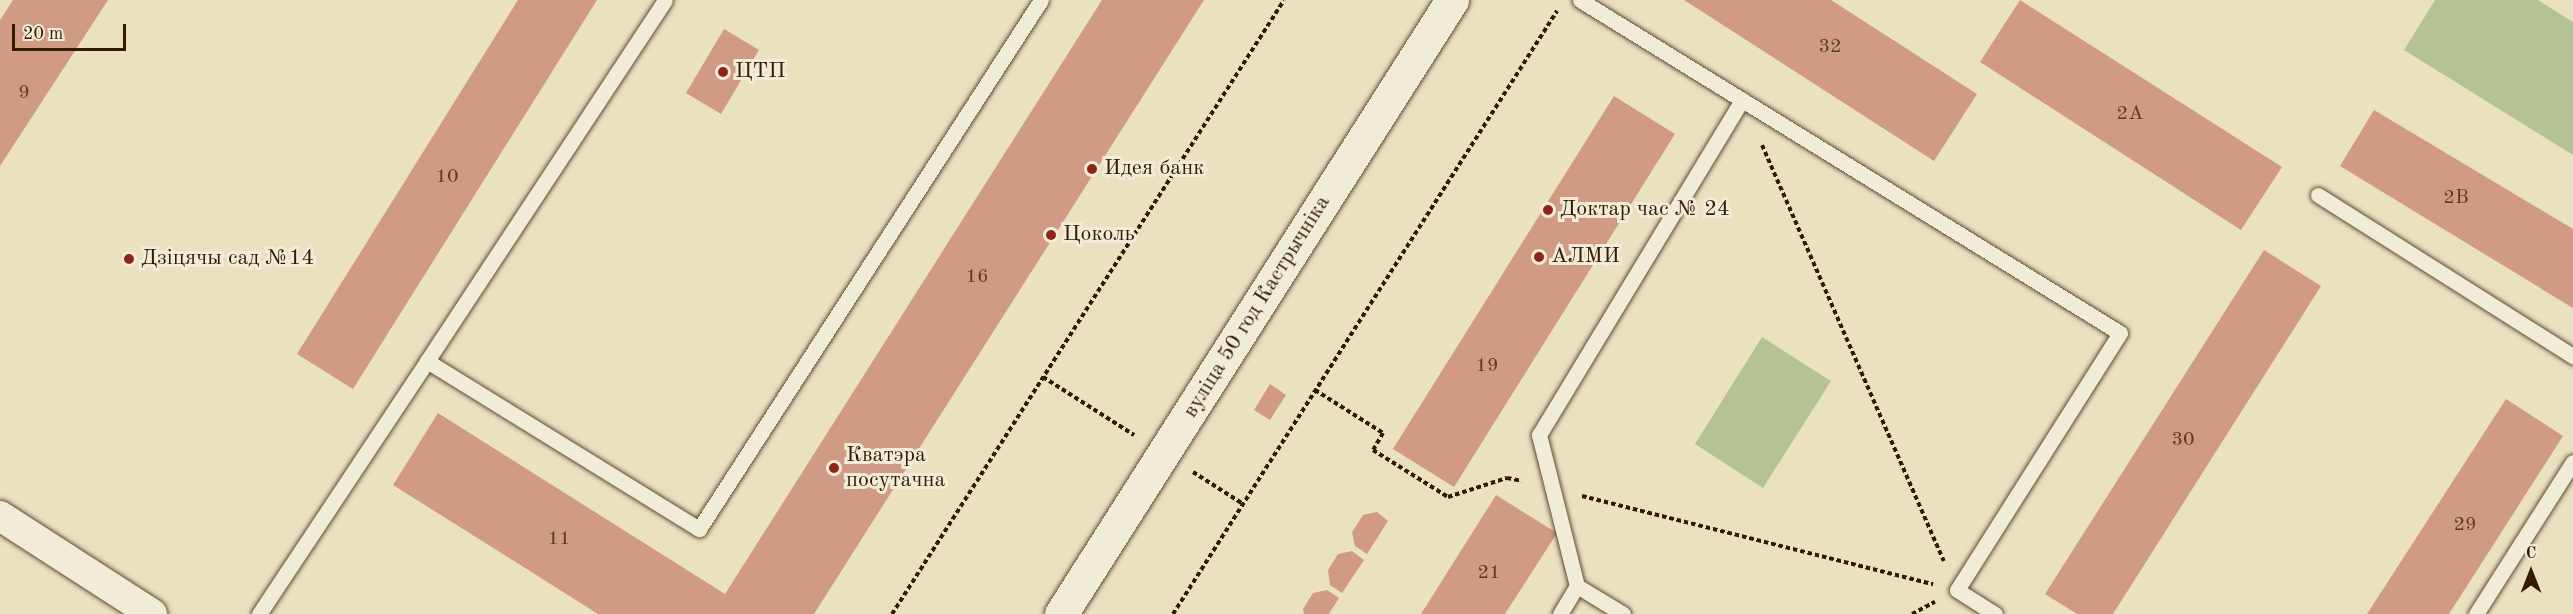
<!DOCTYPE html>
<html>
<head>
<meta charset="utf-8">
<style>
  body { margin:0 }
  #map { position:relative; width:2573px; height:614px; overflow:hidden; background:#eae1c1; font-family:"Old Standard TT",serif }
  div>[style] { position:absolute }
  .green>* { inset:0; background:#b5c394 }
  .building>* { inset:0; background:#d19a84 }
  .path>* { height:4px; margin-top:-2px; transform-origin:0; background:repeating-linear-gradient(90deg,#331a02 0 4.5px,transparent 0 7.5px) }
  .roads { filter:drop-shadow(0 0 2px #614c32) drop-shadow(0 0 2px #614c32) }
  .service>* { height:15px; margin:-7.5px; padding:0 7.5px; transform-origin:7.5px; border-radius:7.5px; background:#f1ecd7 }
  .minor>* { height:30px; margin:-15px; padding:0 15px; transform-origin:15px; border-radius:15px; background:#f1ecd7 }
  .tertiary>* { height:33px; margin:-16.5px; padding:0 16.5px; transform-origin:16.5px; border-radius:16.5px; background:#f1ecd7 }
  .dots>* { width:16px; height:16px; translate:-50% -50%; box-sizing:border-box; border:3px solid #f1ecd7; border-radius:50% }
  span { translate:-50% -50%; white-space:nowrap; text-align:center; line-height:1.15; -webkit-text-stroke:6px #f1ecd7; paint-order:stroke }
  .number-label { font-size:20px; color:#5a3a22 }
  .number-label span { -webkit-text-stroke-width:0 }
  .poi-label { font-size:22px; color:#331a02 }
  .left { translate:0 -50%; text-align:left }
  .street-label { font-size:22px; color:#331a02 }
  .north { position:absolute; left:2501px; top:542px; width:60px; height:60px; -webkit-text-stroke:4px #f1ecd7; paint-order:stroke; rotate:0deg; font-size:16px; font-weight:700; line-height:24px; text-align:center; color:#331a02 }
  .north::after { content:''; display:block; margin:auto; width:21px; height:27px; background:#331a02; clip-path:polygon(50% 0,100% 100%,50% 72%,0 100%) }
  .scale { position:absolute; left:12px; top:24px; width:114px; height:27px; box-sizing:border-box; border:3px solid #331a02; border-top:0; padding-left:8px; font-size:18px; line-height:21px; white-space:nowrap; color:#331a02; -webkit-text-stroke:4px #f1ecd7; paint-order:stroke }
</style>
</head>
<body>
<div id="map">
  <div class="green">
    <div style="clip-path:polygon(2435px 0,2538px 0,2573px 22px,2573px 155px,2404px 50px)"></div>
    <div style="clip-path:polygon(1762px 337px,1831px 381px,1763px 488px,1695px 444px)"></div>
  </div>
  <div class="building">
    <div style="clip-path:polygon(13px 0,108px 0,0 166px,0 20px)"></div>
    <div style="clip-path:polygon(518px 0,597px 0,353px 389px,297px 354px)"></div>
    <div style="clip-path:polygon(1102px 0,1204px 0,814px 614px,598px 614px,393px 485px,438px 413px,725px 594px)"></div>
    <div style="clip-path:polygon(1684px 0,1831px 0,1977px 94px,1934px 161px)"></div>
    <div style="clip-path:polygon(2020px 0,2282px 167px,2241px 230px,1980px 62px)"></div>
    <div style="clip-path:polygon(724px 29px,759px 50px,721px 114px,686px 93px)"></div>
    <div style="clip-path:polygon(1614px 96px,1675px 134px,1454px 487px,1393px 449px)"></div>
    <div style="clip-path:polygon(2374px 110px,2573px 229px,2573px 308px,2340px 166px)"></div>
    <div style="clip-path:polygon(2264px 250px,2321px 286px,2113px 614px,2077px 614px,2045px 594px)"></div>
    <div style="clip-path:polygon(1270px 384px,1286px 395px,1270px 420px,1254px 410px)"></div>
    <div style="clip-path:polygon(2506px 399px,2563px 436px,2449px 614px,2367px 614px)"></div>
    <div style="clip-path:polygon(1496px 495px,1557px 533px,1505px 614px,1421px 614px)"></div>
    <div style="clip-path:polygon(1377px 512px,1388px 521px,1367px 554px,1355px 546px,1352px 532px,1363px 515px)"></div>
    <div style="clip-path:polygon(1352px 551px,1364px 560px,1342px 593px,1330px 585px,1328px 570px,1338px 554px)"></div>
    <div style="clip-path:polygon(1327px 590px,1339px 598px,1329px 614px,1304px 614px,1303px 609px,1313px 593px)"></div>
  </div>
  <div class="path">
    <div style="left:1762px;top:145px;width:454px;rotate:66.4deg"></div>
    <div style="left:1043px;top:377px;width:108px;rotate:32.5deg"></div>
    <div style="left:1315px;top:390px;width:80px;rotate:32.3deg"></div>
    <div style="left:1383px;top:433px;width:20px;rotate:120deg"></div>
    <div style="left:1373px;top:450px;width:89px;rotate:32.1deg"></div>
    <div style="left:1448px;top:497px;width:62px;rotate:-17.9deg"></div>
    <div style="left:1507px;top:478px;width:15px;rotate:11deg"></div>
    <div style="left:1193px;top:472px;width:59px;rotate:32.6deg"></div>
    <div style="left:1582px;top:496px;width:362px;rotate:14.1deg"></div>
    <div style="left:892px;top:614px;width:728px;rotate:-57.44deg"></div>
    <div style="left:1173px;top:614px;width:715px;rotate:-57.51deg"></div>
    <div style="left:1912px;top:614px;width:26px;rotate:-28deg"></div>
  </div>
  <div class="roads">
    <div class="service">
      <div style="left:1580px;top:0;width:634px;rotate:31.66deg"></div>
      <div style="left:2120px;top:333px;width:304px;rotate:122.4deg"></div>
      <div style="left:1957px;top:590px;width:45px;rotate:32.3deg"></div>
      <div style="left:2318px;top:195px;width:302px;rotate:32.3deg"></div>
      <div style="left:427px;top:361px;width:432px;rotate:-56.6deg"></div>
      <div style="left:259px;top:614px;width:304px;rotate:-56.4deg"></div>
      <div style="left:427px;top:361px;width:320px;rotate:31.7deg"></div>
      <div style="left:699px;top:529px;width:630px;rotate:-57.12deg"></div>
      <div style="left:1560px;top:614px;width:33px;rotate:-59deg"></div>
      <div style="left:1623px;top:614px;width:54px;rotate:-148.7deg"></div>
      <div style="left:1577px;top:586px;width:156px;rotate:-104.1deg"></div>
      <div style="left:1539px;top:435px;width:392px;rotate:-58.8deg"></div>
      <div style="left:2476px;top:614px;width:180px;rotate:-57.5deg"></div>
    </div>
    <div class="minor">
      <div style="left:0;top:516px;width:181px;rotate:32.8deg"></div>
    </div>
    <div class="tertiary">
      <div style="left:1061px;top:614px;width:728px;rotate:-57.51deg"></div>
    </div>
  </div>
  <div class="dots">
    <div style="left:723px;top:72px;background:#8f2418"></div>
    <div style="left:1092px;top:169px;background:#8f2418"></div>
    <div style="left:1548px;top:210px;background:#8f2418"></div>
    <div style="left:1051px;top:235px;background:#8f2418"></div>
    <div style="left:1539px;top:257px;background:#8f2418"></div>
    <div style="left:129px;top:259px;background:#8f2418"></div>
    <div style="left:834px;top:468px;background:#8f2418"></div>
  </div>
  <div class="number-label">
    <span style="left:1830px;top:47px">32</span>
    <span style="left:24px;top:93px">9</span>
    <span style="left:2130px;top:114px">2А</span>
    <span style="left:447px;top:177px">10</span>
    <span style="left:2456px;top:198px">2В</span>
    <span style="left:977px;top:277px">16</span>
    <span style="left:1487px;top:366px">19</span>
    <span style="left:2183px;top:440px">30</span>
    <span style="left:2465px;top:525px">29</span>
    <span style="left:559px;top:539px">11</span>
    <span style="left:1489px;top:573px">21</span>
  </div>
  <div class="poi-label">
    <span class="left" style="left:735px;top:72px">ЦТП</span>
    <span class="left" style="left:1104px;top:169px">Идея банк</span>
    <span class="left" style="left:1560px;top:210px">Доктар час № 24</span>
    <span class="left" style="left:1063px;top:235px">Цоколь</span>
    <span class="left" style="left:1551px;top:257px">АЛМИ</span>
    <span class="left" style="left:141px;top:259px">Дзіцячы сад №14</span>
    <span class="left" style="left:846px;top:468px">Кватэра<br>посутачна</span>
  </div>
  <div class="street-label">
    <span style="left:1257px;top:307px;rotate:-58deg">вуліца 50 год Кастрычніка</span>
  </div>
  <div class="north">С</div>
  <div class="scale">20 m</div>
</div>
</body>
</html>
